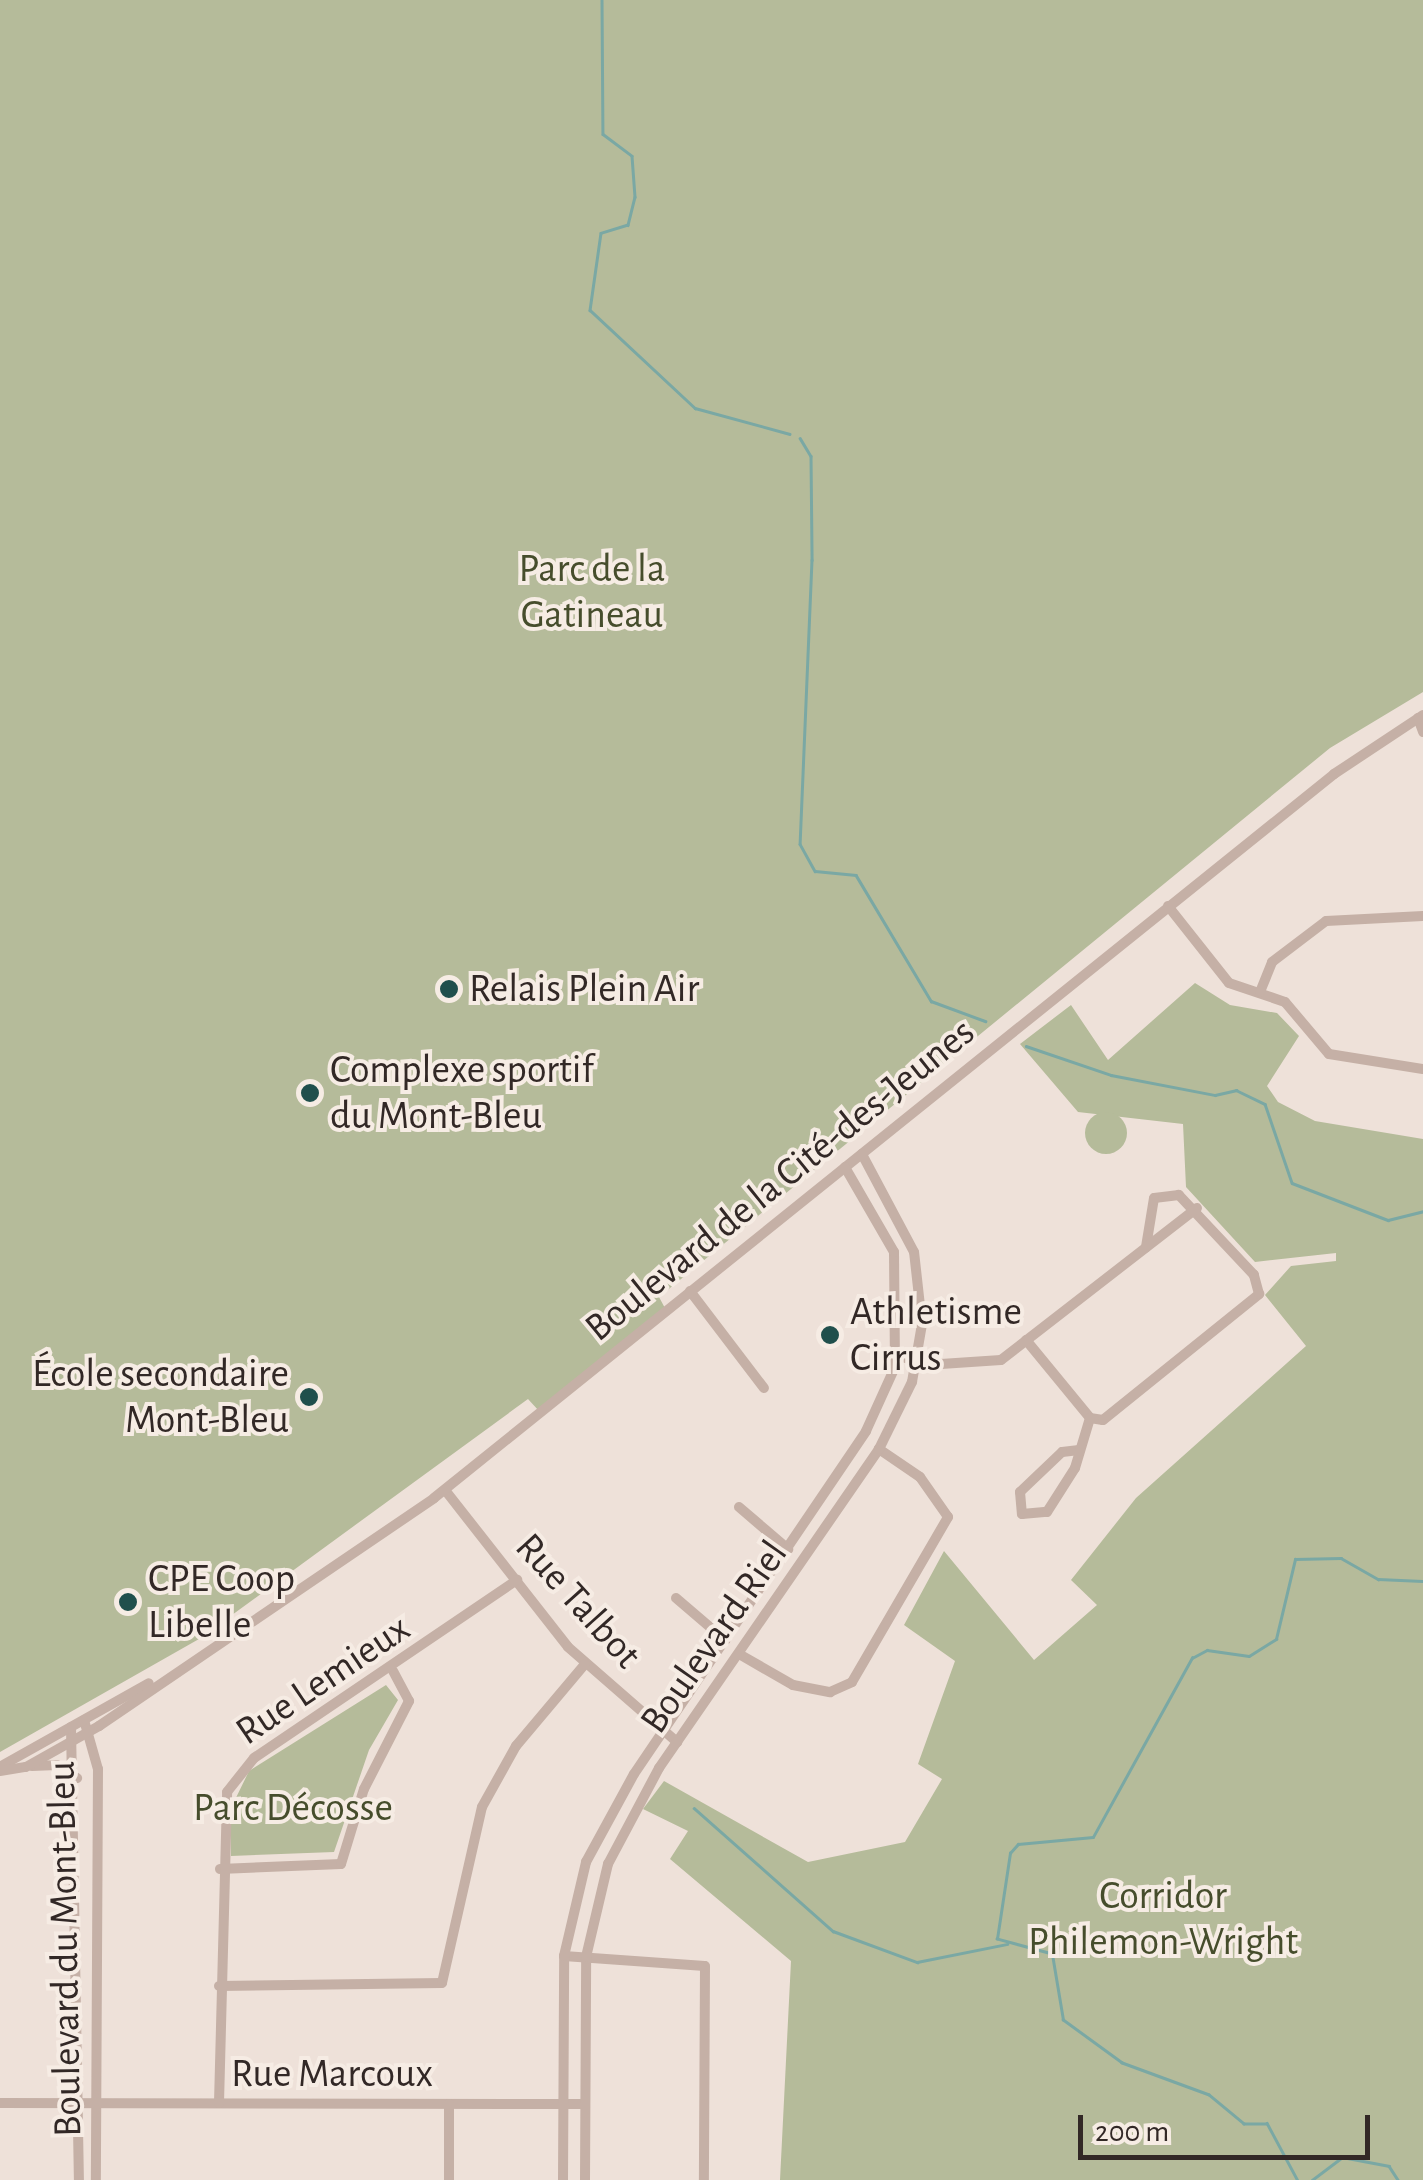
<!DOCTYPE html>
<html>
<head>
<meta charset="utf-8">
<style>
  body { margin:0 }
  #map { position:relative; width:1423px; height:2180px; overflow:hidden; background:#eee1d9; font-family:"Alegreya Sans",sans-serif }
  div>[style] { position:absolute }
  .green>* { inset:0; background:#b5bb9a }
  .round { border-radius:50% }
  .stream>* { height:2.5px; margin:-1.25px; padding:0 1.25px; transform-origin:1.25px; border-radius:1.25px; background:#7aa8a4 }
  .minor>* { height:10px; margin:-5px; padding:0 5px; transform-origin:5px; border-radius:5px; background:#c5b0a6 }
  .dots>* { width:28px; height:28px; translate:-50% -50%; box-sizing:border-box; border:5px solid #f6ece4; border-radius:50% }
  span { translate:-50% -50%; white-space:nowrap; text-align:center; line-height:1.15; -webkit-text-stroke:8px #f6ece4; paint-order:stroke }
  .park-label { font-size:40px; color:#464d2c }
  .poi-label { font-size:40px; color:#322826 }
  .left { translate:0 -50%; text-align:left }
  .right { translate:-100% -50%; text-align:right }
  .street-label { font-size:40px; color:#322826 }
  .scale { position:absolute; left:1078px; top:2115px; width:292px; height:45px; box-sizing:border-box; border:5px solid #322826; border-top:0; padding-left:12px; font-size:30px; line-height:35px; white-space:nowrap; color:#322826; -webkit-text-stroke:8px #f6ece4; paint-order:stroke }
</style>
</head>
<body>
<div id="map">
  <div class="green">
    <div style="clip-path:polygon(0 0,1423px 0,1423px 692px,1330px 748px,659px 1297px,666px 1310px,539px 1411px,528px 1399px,199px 1639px,0 1752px)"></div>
    <div style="clip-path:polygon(1195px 983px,1230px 1005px,1277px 1013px,1299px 1036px,1267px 1086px,1278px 1102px,1315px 1121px,1423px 1139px,1423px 2180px,780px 2180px,791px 1961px,670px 1859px,688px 1831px,643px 1809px,664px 1781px,808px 1862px,905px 1842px,942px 1779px,918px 1764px,955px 1661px,904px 1625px,944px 1551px,1034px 1660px,1097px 1605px,1071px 1580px,1136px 1498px,1306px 1346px,1265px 1295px,1291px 1266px,1336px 1261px,1336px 1253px,1255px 1262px,1186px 1187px,1183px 1124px,1078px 1112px,1020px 1044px,1071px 1005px,1108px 1060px)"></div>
    <div class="round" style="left:1085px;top:1112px;width:42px;height:42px"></div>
    <div style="clip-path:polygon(386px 1685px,398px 1700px,369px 1750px,334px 1852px,231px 1856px,231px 1808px,249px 1771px)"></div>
  </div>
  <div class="stream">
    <div style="left:602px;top:0;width:134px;rotate:89.6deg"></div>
    <div style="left:603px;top:134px;width:36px;rotate:37deg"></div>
    <div style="left:632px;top:156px;width:41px;rotate:85.8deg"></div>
    <div style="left:635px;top:197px;width:29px;rotate:104deg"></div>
    <div style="left:628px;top:225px;width:28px;rotate:163deg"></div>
    <div style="left:601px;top:233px;width:78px;rotate:98.1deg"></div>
    <div style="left:590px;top:310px;width:144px;rotate:43deg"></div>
    <div style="left:695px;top:408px;width:98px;rotate:15.3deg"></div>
    <div style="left:800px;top:438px;width:21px;rotate:59deg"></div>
    <div style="left:811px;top:456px;width:104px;rotate:89.4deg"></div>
    <div style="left:812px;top:560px;width:284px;rotate:92.4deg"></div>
    <div style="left:800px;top:844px;width:31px;rotate:61deg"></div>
    <div style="left:815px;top:871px;width:41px;rotate:5.6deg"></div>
    <div style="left:856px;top:875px;width:147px;rotate:59.2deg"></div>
    <div style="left:931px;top:1001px;width:58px;rotate:20.3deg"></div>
    <div style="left:1026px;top:1046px;width:90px;rotate:18.8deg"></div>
    <div style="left:1111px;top:1075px;width:106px;rotate:10.9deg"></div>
    <div style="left:1215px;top:1095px;width:22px;rotate:-13deg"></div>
    <div style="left:1236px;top:1090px;width:32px;rotate:26deg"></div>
    <div style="left:1265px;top:1104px;width:83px;rotate:71.1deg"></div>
    <div style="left:1292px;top:1183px;width:103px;rotate:21.1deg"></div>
    <div style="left:1388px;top:1220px;width:36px;rotate:-14deg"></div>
    <div style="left:694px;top:1808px;width:186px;rotate:41.5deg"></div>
    <div style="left:833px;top:1931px;width:90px;rotate:20.3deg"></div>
    <div style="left:917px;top:1962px;width:92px;rotate:-11.3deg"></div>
    <div style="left:1297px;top:2180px;width:64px;rotate:-118.2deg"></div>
    <div style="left:1267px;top:2124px;width:23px;rotate:180deg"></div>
    <div style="left:1244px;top:2124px;width:45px;rotate:-140.4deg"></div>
    <div style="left:1209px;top:2095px;width:93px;rotate:-159.8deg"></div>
    <div style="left:1122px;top:2063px;width:73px;rotate:-143.9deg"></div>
    <div style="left:1063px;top:2020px;width:67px;rotate:-99.5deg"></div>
    <div style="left:1052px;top:1954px;width:57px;rotate:-164.7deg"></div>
    <div style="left:997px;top:1939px;width:87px;rotate:-81.4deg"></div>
    <div style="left:1010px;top:1853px;width:12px;rotate:-48deg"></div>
    <div style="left:1018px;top:1844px;width:75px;rotate:-5.3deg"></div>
    <div style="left:1093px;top:1837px;width:205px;rotate:-61.1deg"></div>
    <div style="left:1192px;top:1658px;width:17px;rotate:-28deg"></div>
    <div style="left:1207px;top:1650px;width:42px;rotate:8.1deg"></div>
    <div style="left:1249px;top:1656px;width:32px;rotate:-32deg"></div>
    <div style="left:1276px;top:1639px;width:82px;rotate:-76.6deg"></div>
    <div style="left:1295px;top:1559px;width:46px;rotate:-1.2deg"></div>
    <div style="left:1341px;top:1558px;width:43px;rotate:29.6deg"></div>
    <div style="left:1378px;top:1579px;width:45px;rotate:2.5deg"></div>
    <div style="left:1312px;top:2180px;width:38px;rotate:-37deg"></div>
    <div style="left:1342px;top:2157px;width:48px;rotate:10.8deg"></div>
    <div style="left:1389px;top:2166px;width:17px;rotate:57deg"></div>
  </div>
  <div class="minor">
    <div style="left:1418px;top:718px;width:15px;rotate:70deg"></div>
    <div style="left:1168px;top:906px;width:98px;rotate:51.6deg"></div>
    <div style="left:1229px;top:983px;width:59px;rotate:18.7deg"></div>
    <div style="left:1285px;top:1002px;width:68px;rotate:49.8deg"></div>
    <div style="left:1329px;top:1054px;width:95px;rotate:9.1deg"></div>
    <div style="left:1260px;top:992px;width:32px;rotate:-68deg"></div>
    <div style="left:1272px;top:962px;width:68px;rotate:-37.2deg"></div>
    <div style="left:1326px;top:921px;width:97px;rotate:-3deg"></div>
    <div style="left:690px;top:1291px;width:122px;rotate:52.7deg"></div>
    <div style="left:1026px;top:1340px;width:101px;rotate:50.6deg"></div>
    <div style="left:1090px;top:1418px;width:13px;rotate:9deg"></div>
    <div style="left:1103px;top:1420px;width:201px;rotate:-38.9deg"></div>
    <div style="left:1259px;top:1294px;width:20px;rotate:-105deg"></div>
    <div style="left:1254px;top:1275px;width:110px;rotate:-133.2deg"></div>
    <div style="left:1179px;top:1195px;width:25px;rotate:173deg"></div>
    <div style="left:1154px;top:1198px;width:50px;rotate:99.3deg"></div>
    <div style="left:897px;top:1355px;width:31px;rotate:19deg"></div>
    <div style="left:926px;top:1365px;width:75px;rotate:-3.8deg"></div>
    <div style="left:1001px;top:1360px;width:248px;rotate:-37.8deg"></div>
    <div style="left:1079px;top:1450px;width:17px;rotate:173deg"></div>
    <div style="left:1062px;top:1452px;width:58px;rotate:136.4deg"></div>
    <div style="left:1020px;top:1492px;width:22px;rotate:85deg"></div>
    <div style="left:1022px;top:1514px;width:25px;rotate:-5deg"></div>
    <div style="left:1047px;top:1512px;width:52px;rotate:-57.5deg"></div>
    <div style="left:1075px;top:1468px;width:52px;rotate:-73.3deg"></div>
    <div style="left:445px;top:1490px;width:199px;rotate:51.9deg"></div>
    <div style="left:568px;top:1647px;width:145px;rotate:41.1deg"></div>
    <div style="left:739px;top:1507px;width:65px;rotate:40.6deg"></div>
    <div style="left:676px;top:1598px;width:65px;rotate:40.6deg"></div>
    <div style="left:739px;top:1654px;width:62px;rotate:29.9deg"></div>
    <div style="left:793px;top:1685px;width:38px;rotate:11deg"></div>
    <div style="left:830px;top:1692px;width:24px;rotate:-24deg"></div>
    <div style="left:852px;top:1682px;width:191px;rotate:-59.8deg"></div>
    <div style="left:948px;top:1517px;width:49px;rotate:-125deg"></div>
    <div style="left:920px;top:1477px;width:50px;rotate:-145.7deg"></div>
    <div style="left:84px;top:1720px;width:51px;rotate:74.1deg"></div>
    <div style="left:98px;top:1769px;width:411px;rotate:90.3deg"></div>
    <div style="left:71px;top:1727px;width:453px;rotate:89deg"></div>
    <div style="left:3px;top:1765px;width:167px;rotate:-29.3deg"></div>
    <div style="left:32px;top:1766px;width:25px;rotate:-2deg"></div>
    <div style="left:57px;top:1765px;width:24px;rotate:33deg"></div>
    <div style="left:0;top:1771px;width:26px;rotate:-9deg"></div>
    <div style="left:26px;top:1767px;width:84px;rotate:-29.3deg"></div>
    <div style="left:99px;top:1726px;width:405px;rotate:-34.2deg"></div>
    <div style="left:434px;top:1498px;width:1155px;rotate:-38.81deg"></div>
    <div style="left:1334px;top:774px;width:107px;rotate:-33.5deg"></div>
    <div style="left:220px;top:1869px;width:121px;rotate:-2.4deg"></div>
    <div style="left:341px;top:1864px;width:78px;rotate:-73deg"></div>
    <div style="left:364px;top:1789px;width:99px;rotate:-62.9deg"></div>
    <div style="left:409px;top:1701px;width:34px;rotate:-118deg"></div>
    <div style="left:564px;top:1956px;width:141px;rotate:4.1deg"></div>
    <div style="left:705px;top:1966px;width:214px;rotate:90.3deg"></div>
    <div style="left:219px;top:1986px;width:223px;rotate:-0.8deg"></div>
    <div style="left:442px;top:1983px;width:180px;rotate:-77.2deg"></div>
    <div style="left:482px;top:1807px;width:70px;rotate:-60.9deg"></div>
    <div style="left:516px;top:1746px;width:107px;rotate:-49.9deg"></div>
    <div style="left:0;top:2103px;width:585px;rotate:0.1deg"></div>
    <div style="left:219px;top:2103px;width:311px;rotate:-88.5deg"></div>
    <div style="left:227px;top:1792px;width:43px;rotate:-51.5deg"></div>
    <div style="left:254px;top:1758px;width:318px;rotate:-34.1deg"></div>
    <div style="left:449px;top:2180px;width:76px;rotate:-90deg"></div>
    <div style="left:563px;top:2180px;width:224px;rotate:-89.7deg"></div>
    <div style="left:564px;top:1956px;width:97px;rotate:-76.8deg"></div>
    <div style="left:586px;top:1862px;width:100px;rotate:-61.4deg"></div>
    <div style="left:634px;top:1774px;width:414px;rotate:-55.9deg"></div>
    <div style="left:866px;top:1431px;width:70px;rotate:-65.6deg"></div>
    <div style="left:895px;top:1367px;width:115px;rotate:-90.5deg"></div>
    <div style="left:894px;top:1252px;width:98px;rotate:-120deg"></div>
    <div style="left:585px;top:2180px;width:223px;rotate:-89.7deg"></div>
    <div style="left:586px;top:1957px;width:96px;rotate:-76.7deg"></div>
    <div style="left:608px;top:1864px;width:109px;rotate:-62deg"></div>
    <div style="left:659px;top:1768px;width:388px;rotate:-55.4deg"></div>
    <div style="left:879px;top:1449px;width:75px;rotate:-63.8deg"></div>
    <div style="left:912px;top:1382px;width:59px;rotate:-80.2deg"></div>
    <div style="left:922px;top:1324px;width:72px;rotate:-96.3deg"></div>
    <div style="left:914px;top:1252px;width:111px;rotate:-118deg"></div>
  </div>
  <div class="dots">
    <div style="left:449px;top:989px;background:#204f4c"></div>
    <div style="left:310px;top:1093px;background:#204f4c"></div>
    <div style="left:830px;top:1335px;background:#204f4c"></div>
    <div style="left:309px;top:1397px;background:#204f4c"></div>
    <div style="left:128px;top:1602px;background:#204f4c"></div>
  </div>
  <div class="park-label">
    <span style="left:592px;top:592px">Parc de la<br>Gatineau</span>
    <span style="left:293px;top:1808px">Parc Décosse</span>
    <span style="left:1163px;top:1919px">Corridor<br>Philemon-Wright</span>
  </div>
  <div class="poi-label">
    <span class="left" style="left:469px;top:989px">Relais Plein Air</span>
    <span class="left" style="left:330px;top:1093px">Complexe sportif<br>du Mont-Bleu</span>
    <span class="left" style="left:850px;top:1335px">Athletisme<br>Cirrus</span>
    <span class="right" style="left:289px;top:1397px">École secondaire<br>Mont-Bleu</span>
    <span class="left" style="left:148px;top:1602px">CPE Coop<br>Libelle</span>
  </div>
  <div class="street-label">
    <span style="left:780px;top:1180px;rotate:-39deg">Boulevard de la Cité-des-Jeunes</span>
    <span style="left:578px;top:1601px;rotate:48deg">Rue Talbot</span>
    <span style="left:714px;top:1637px;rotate:-55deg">Boulevard Riel</span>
    <span style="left:323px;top:1680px;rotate:-34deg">Rue Lemieux</span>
    <span style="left:65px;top:1949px;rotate:-91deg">Boulevard du Mont-Bleu</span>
    <span style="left:332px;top:2074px">Rue Marcoux</span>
  </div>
  <div class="scale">200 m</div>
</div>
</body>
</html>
